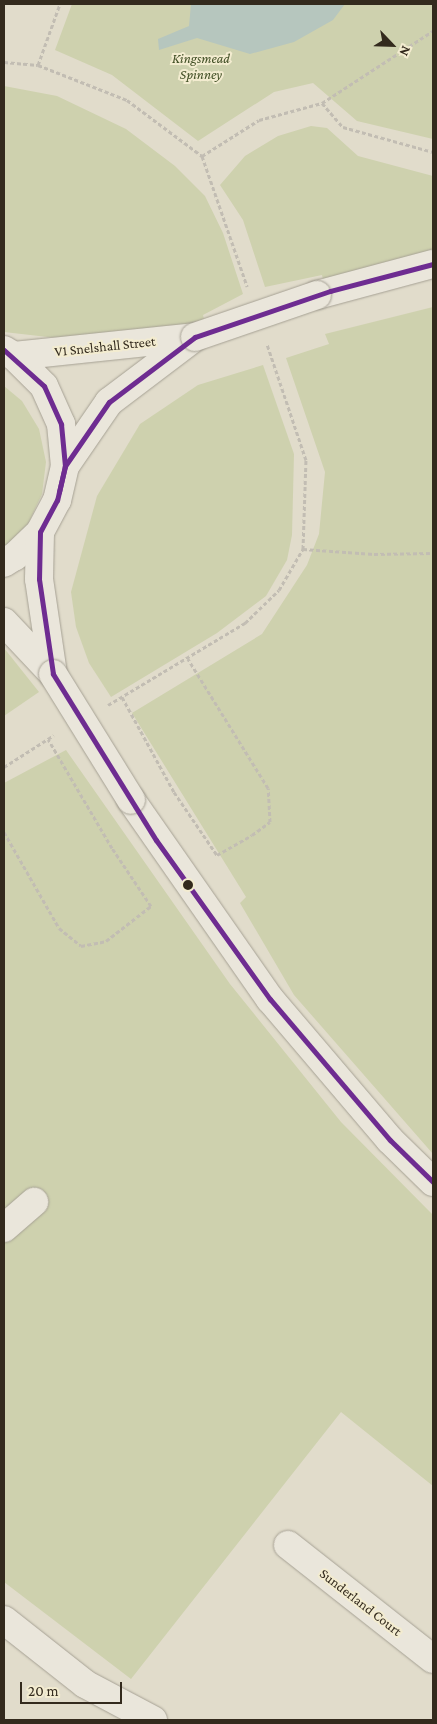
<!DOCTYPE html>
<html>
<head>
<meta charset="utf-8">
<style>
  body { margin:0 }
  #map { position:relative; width:437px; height:1724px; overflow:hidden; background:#e1dccb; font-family:"Crimson Pro",serif }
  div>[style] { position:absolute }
  .green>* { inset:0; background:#ced1ae }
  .water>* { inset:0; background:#b6c6be }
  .path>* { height:3px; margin-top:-1.5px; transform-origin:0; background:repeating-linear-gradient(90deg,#c2bdb3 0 4px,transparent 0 6.5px) }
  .roads { filter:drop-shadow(0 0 1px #a6a194) drop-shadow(0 0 1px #a6a194) }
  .minor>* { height:28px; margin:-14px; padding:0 14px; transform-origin:14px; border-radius:14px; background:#eae6db }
  .bridges { filter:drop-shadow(0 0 1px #a6a194) drop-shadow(0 0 1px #a6a194) }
  .minor-bridge>* { height:28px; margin:-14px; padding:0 14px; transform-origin:14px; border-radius:14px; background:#eae6db }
  .bus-1>* { height:5px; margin:-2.5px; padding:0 2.5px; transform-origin:2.5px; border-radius:2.5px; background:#6e2c91 }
  .dots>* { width:14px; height:14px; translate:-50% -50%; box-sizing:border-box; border:2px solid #f3ecd0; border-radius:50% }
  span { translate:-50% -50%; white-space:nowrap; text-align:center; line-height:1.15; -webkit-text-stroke:4px #f3ecd0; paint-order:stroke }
  .park-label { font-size:14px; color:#414f25; font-style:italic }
  .street-label { font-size:14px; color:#332a1d }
  .frame { position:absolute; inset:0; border:5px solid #332a1d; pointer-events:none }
  .north { position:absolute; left:367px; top:20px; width:50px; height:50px; -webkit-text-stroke:4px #f3ecd0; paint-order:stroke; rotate:114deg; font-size:14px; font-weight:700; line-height:20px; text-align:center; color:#332a1d }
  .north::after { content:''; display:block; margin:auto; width:18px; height:22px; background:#332a1d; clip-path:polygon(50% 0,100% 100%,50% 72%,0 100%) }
  .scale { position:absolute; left:20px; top:1682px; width:102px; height:22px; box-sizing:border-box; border:2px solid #332a1d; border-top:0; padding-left:6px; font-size:15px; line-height:18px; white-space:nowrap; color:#332a1d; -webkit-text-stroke:4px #f3ecd0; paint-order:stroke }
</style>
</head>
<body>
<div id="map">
  <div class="green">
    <div style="clip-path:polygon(72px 4px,433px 4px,433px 139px,357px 121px,313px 83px,274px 92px,198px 141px,112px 75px,55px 50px)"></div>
    <div style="clip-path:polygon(4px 86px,57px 96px,126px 129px,175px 166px,205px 196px,223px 233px,243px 294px,203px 315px,206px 328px,74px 340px,4px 332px)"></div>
    <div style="clip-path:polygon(311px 126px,327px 128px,358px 156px,433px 176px,433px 259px,325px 289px,322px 275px,265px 287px,243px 220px,220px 185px,245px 156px,278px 136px)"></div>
    <div style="clip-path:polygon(433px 307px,433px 1154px,294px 995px,240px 903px,246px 897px,132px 713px,262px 634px,307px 565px,319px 534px,325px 472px,286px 358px,329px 344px,325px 334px)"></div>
    <div style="clip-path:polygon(263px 365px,294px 454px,292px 535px,287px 560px,266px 596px,217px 633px,111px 697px,89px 663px,76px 627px,71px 592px,97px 496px,140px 424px,198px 385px)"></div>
    <div style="clip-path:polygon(4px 386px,22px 401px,39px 429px,46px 462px,42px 494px,28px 524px,4px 547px)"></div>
    <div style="clip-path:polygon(4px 648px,39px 692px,4px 716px)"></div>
    <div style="clip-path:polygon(66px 750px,230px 984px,341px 1122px,433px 1215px,433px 1486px,341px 1412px,131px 1679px,4px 1582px,4px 783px)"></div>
  </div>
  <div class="water">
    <div style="clip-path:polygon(191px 4px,345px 4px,333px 20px,294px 42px,250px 54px,197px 38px,159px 50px,158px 39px,189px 26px)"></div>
  </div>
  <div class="path">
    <div style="left:4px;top:62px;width:34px;rotate:5deg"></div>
    <div style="left:38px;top:65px;width:96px;rotate:21.5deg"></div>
    <div style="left:127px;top:100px;width:94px;rotate:36.7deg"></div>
    <div style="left:202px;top:156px;width:138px;rotate:70.9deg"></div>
    <div style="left:38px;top:65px;width:65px;rotate:-70.2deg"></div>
    <div style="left:322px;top:103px;width:132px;rotate:-33deg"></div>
    <div style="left:202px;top:156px;width:67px;rotate:-32.3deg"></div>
    <div style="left:259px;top:120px;width:65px;rotate:-15.1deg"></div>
    <div style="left:322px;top:103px;width:32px;rotate:49deg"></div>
    <div style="left:343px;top:127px;width:93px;rotate:15.5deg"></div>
    <div style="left:303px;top:549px;width:71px;rotate:4deg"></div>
    <div style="left:374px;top:554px;width:59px;rotate:-1deg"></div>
    <div style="left:122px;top:697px;width:108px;rotate:61.3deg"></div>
    <div style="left:174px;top:792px;width:76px;rotate:55.7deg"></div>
    <div style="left:217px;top:855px;width:40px;rotate:-29.7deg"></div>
    <div style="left:252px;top:835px;width:22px;rotate:-36deg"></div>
    <div style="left:270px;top:822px;width:34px;rotate:-93deg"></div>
    <div style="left:268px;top:788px;width:152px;rotate:-121.8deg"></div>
    <div style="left:108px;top:705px;width:160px;rotate:-30.9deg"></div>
    <div style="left:245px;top:623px;width:47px;rotate:-44.1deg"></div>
    <div style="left:279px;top:590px;width:48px;rotate:-59.7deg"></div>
    <div style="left:303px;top:549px;width:89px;rotate:-88.1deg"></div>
    <div style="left:306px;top:460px;width:122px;rotate:-108.6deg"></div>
    <div style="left:4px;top:767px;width:59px;rotate:-32.6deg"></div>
    <div style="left:4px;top:832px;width:111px;rotate:60.2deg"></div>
    <div style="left:59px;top:928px;width:28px;rotate:39deg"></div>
    <div style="left:81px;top:946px;width:25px;rotate:-11deg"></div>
    <div style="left:106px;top:941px;width:57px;rotate:-37.9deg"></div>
    <div style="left:151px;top:906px;width:70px;rotate:-123.9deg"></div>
    <div style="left:112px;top:848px;width:126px;rotate:-120.4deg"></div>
  </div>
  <div class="roads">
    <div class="minor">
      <div style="left:317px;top:295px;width:120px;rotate:-15deg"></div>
      <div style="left:4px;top:350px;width:12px;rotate:31deg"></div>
      <div style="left:14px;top:356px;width:42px;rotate:45deg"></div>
      <div style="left:44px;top:386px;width:42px;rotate:65.9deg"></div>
      <div style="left:61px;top:424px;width:42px;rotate:84.6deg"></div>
      <div style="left:65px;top:466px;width:35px;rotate:103deg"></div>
      <div style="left:57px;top:500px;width:36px;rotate:118deg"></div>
      <div style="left:40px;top:532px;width:35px;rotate:136deg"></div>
      <div style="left:15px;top:556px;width:13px;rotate:148deg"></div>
      <div style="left:14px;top:356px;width:181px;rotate:-6deg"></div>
      <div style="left:65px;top:466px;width:78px;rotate:-55.5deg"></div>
      <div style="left:109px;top:402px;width:108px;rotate:-37.1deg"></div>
      <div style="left:40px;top:532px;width:47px;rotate:91.2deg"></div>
      <div style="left:39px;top:579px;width:96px;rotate:81.6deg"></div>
      <div style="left:4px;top:622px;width:71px;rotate:46.7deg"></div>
      <div style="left:131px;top:800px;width:243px;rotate:55.1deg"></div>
      <div style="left:270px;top:999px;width:185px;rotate:49.6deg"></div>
      <div style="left:390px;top:1140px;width:60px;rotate:44.3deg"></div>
      <div style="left:4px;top:1228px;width:40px;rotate:-41deg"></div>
      <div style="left:288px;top:1545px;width:184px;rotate:38.2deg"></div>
      <div style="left:4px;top:1620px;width:103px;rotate:38.3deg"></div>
      <div style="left:85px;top:1684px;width:77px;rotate:27.9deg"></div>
    </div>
  </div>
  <div class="bridges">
    <div class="minor-bridge">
      <div style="left:195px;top:337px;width:129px;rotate:-19deg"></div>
      <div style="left:53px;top:674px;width:148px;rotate:58.2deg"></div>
    </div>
  </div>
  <div class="bus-1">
    <div style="left:433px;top:264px;width:106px;rotate:165.3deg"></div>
    <div style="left:330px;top:291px;width:143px;rotate:161.2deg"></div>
    <div style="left:195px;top:337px;width:108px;rotate:142.9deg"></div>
    <div style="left:109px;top:402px;width:78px;rotate:124.5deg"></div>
    <div style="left:65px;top:466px;width:35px;rotate:103deg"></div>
    <div style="left:57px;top:500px;width:36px;rotate:118deg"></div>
    <div style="left:40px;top:532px;width:47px;rotate:91.2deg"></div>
    <div style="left:39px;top:579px;width:96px;rotate:81.6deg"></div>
    <div style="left:53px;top:674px;width:195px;rotate:58.2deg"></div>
    <div style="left:156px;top:840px;width:196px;rotate:54.4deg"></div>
    <div style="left:270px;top:999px;width:185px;rotate:49.6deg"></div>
    <div style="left:390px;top:1140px;width:60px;rotate:44.3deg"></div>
    <div style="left:4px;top:350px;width:54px;rotate:42deg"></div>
    <div style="left:44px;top:386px;width:42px;rotate:65.9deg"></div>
    <div style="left:61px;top:424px;width:42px;rotate:84.6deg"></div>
    <div style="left:65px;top:466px;width:27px;rotate:103deg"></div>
  </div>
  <div class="dots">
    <div style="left:188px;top:885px;background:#332a1d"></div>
  </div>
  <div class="park-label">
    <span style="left:201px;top:66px">Kingsmead<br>Spinney</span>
  </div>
  <div class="street-label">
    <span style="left:105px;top:346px;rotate:-6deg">V1 Snelshall Street</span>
    <span style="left:361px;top:1602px;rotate:38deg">Sunderland Court</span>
  </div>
  <div class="frame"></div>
  <div class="north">N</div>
  <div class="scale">20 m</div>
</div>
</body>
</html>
